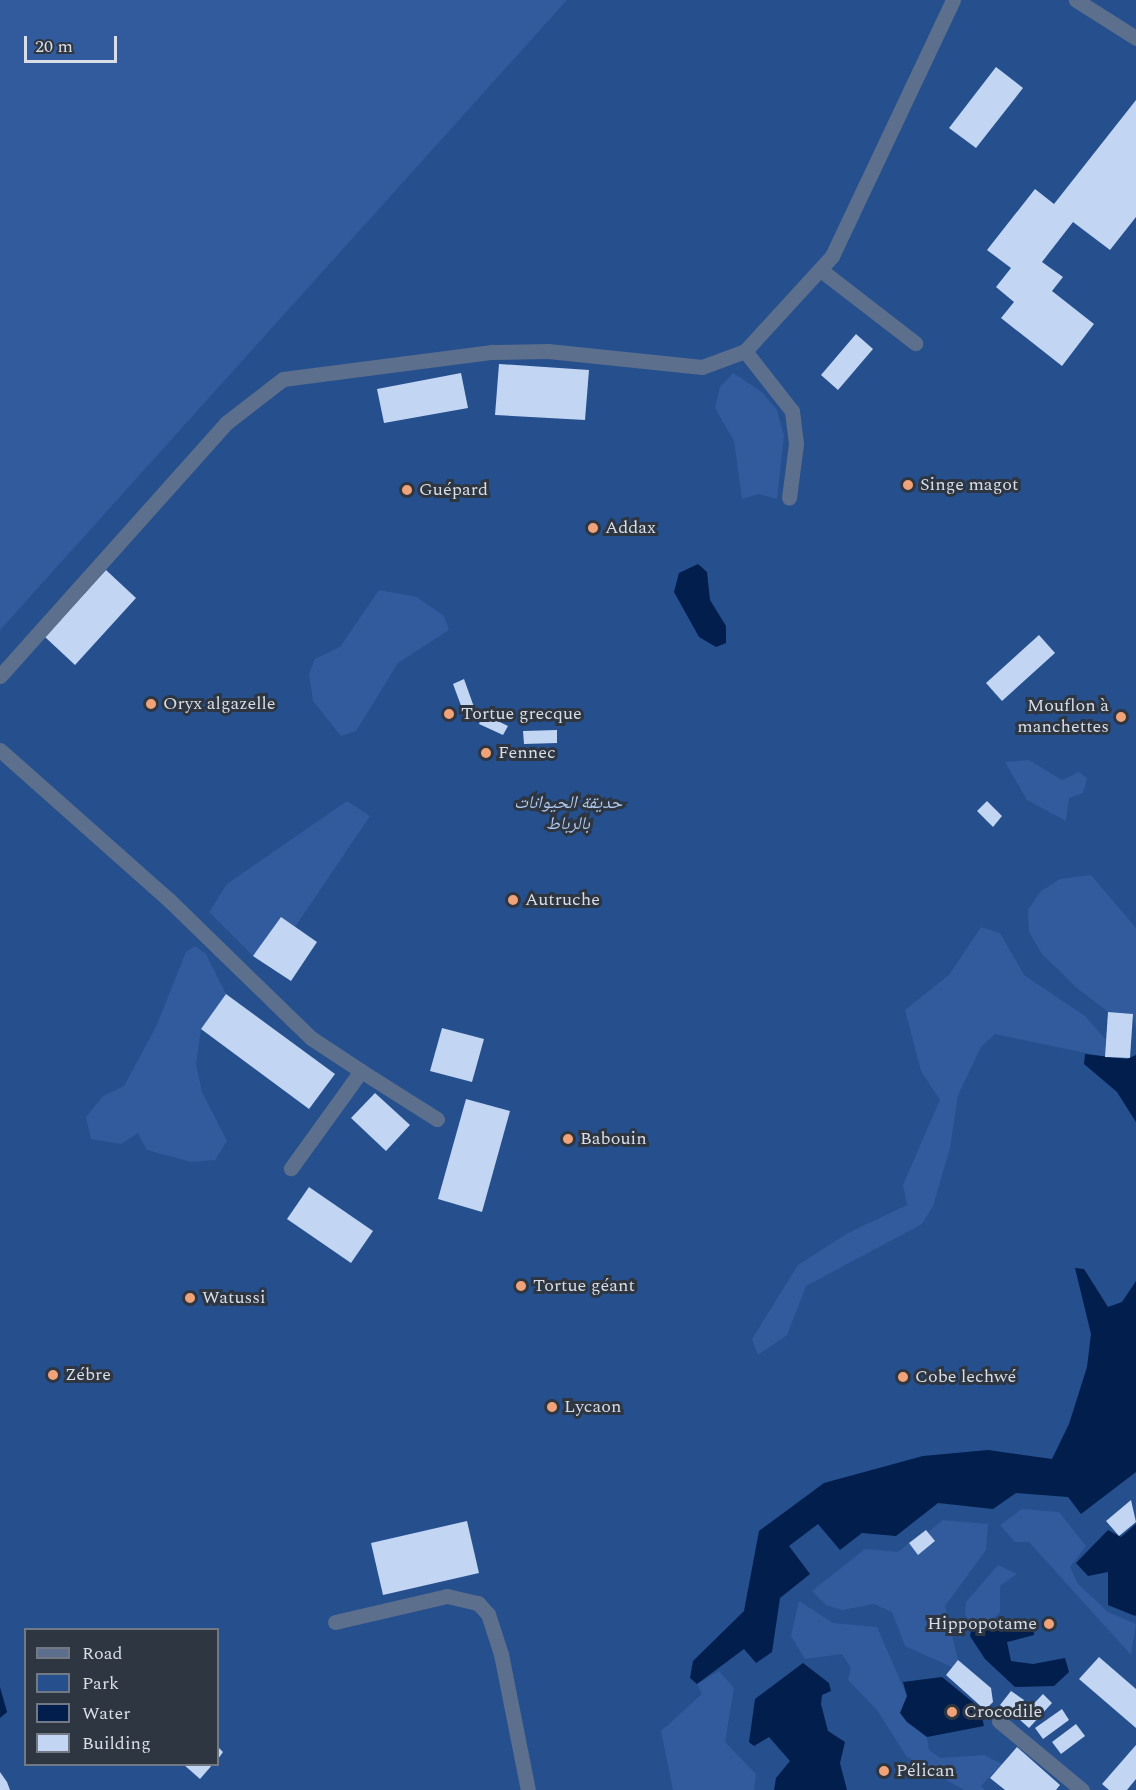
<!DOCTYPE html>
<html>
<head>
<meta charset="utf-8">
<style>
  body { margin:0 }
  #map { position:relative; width:1136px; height:1790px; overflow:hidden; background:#2e3642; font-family:Spectral,"Noto Naskh Arabic",serif }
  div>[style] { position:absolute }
  .green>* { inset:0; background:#264f8e }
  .forest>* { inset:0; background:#315b9c }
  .water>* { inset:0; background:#011e4c }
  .building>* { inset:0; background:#c2d5f3 }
  .minor>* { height:15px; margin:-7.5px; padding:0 7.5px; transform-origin:7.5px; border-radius:7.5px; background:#5c6f8c }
  .dots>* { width:16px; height:16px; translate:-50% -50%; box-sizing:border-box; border:3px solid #2e3642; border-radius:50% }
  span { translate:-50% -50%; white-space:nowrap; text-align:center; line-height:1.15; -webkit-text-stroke:6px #2e3642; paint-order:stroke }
  .poi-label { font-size:18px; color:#d9dee6 }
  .left { translate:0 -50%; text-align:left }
  .right { translate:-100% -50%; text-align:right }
  .park-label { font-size:18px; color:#b2caef; font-style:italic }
  .legend { position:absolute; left:24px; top:1628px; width:195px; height:138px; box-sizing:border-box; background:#2e3642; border:2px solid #727984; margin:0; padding:8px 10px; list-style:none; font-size:18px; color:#d9dee6 }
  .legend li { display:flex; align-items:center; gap:12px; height:30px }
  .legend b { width:30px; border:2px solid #727984 }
  .scale { position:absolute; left:24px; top:36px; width:93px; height:27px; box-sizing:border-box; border:3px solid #d9dee6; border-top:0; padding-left:8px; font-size:18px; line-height:21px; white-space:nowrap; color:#d9dee6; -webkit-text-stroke:4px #2e3642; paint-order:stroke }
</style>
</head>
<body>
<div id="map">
  <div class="green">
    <div style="clip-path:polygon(evenodd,0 0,1136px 0,1136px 1790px,0 1790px,0 0,26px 1630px,218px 1630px,218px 1764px,26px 1764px,26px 1630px)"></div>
  </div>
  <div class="forest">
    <div style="clip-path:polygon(0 0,567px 0,0 630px)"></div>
    <div style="clip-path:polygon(733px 373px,762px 392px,777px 410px,784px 436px,777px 499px,759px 494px,742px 499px,734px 441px,715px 408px,720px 387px)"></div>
    <div style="clip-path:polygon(379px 590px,417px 597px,444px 616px,449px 630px,398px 663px,356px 731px,341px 736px,313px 701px,309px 674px,315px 659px,340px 647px)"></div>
    <div style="clip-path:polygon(1029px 760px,1062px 780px,1079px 772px,1087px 778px,1083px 793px,1069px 798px,1066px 821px,1027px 800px,1005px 762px)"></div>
    <div style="clip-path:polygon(347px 801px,370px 816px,295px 927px,281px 917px,253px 956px,209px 912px,227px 884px)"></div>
    <div style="clip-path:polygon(1091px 875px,1136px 928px,1136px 1030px,1133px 1014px,1108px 1012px,1076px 987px,1042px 954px,1029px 932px,1028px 910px,1040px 892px,1060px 879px)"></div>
    <div style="clip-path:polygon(981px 927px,1000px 933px,1024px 975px,1085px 1016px,1106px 1040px,1105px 1057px,995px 1034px,981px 1047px,958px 1095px,950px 1148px,933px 1206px,922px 1224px,806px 1286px,787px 1335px,758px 1355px,752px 1339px,798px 1265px,848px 1233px,907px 1205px,903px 1185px,940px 1100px,921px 1071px,905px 1010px,949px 975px)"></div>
    <div style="clip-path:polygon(195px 946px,206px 954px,226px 994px,201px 1029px,196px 1064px,202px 1092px,227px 1141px,215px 1160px,191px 1162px,147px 1150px,138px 1133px,121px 1144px,91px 1139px,86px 1117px,103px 1096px,124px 1086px,156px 1027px,186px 952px)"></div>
    <div style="clip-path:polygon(1022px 1509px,1059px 1512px,1086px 1546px,1070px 1567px,1078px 1584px,1108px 1612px,1136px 1624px,1131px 1655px,1029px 1542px,1015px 1542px,1000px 1525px)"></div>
    <div style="clip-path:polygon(943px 1520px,988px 1524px,986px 1550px,945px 1606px,958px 1660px,952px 1667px,905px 1646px,892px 1612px,874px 1604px,842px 1610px,826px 1605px,812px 1591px,865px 1549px,898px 1552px,909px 1543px,918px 1554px,935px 1542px,928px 1532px)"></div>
    <div style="clip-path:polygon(998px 1565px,1017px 1574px,1000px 1586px,1000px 1612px,991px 1621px,972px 1626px,965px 1615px,966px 1602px)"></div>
    <div style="clip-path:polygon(799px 1601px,833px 1623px,877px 1627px,907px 1696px,900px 1713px,927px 1737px,929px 1750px,940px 1758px,984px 1755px,1002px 1764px,981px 1786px,985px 1790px,964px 1790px,907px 1757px,877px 1710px,848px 1680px,851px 1668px,842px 1654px,805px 1659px,791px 1636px)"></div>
    <div style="clip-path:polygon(719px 1671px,734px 1688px,725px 1742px,756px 1774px,754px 1790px,673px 1790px,661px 1731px,702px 1694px,697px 1684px)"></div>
  </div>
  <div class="water">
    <div style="clip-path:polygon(698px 564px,707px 572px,710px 600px,726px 626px,726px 643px,716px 647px,699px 637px,674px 592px,679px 573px)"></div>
    <div style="clip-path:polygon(1085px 1054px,1127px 1059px,1136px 1055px,1136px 1122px,1117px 1092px,1084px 1064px)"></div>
    <div style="clip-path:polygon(1075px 1268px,1084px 1269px,1108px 1307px,1122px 1302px,1136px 1281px,1136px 1472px,1081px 1514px,1068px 1497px,1016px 1493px,993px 1509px,938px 1503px,896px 1536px,862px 1533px,840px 1550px,818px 1524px,789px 1546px,810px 1574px,780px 1598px,772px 1652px,756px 1663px,744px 1649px,697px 1684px,690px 1678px,693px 1661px,744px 1611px,759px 1531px,824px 1483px,923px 1456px,988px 1450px,1052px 1459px,1069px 1424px,1087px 1367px,1091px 1334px)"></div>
    <div style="clip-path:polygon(1136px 1524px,1136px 1615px,1135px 1616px,1108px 1605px,1108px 1572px,1088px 1576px,1076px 1563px,1108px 1530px,1121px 1537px)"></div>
    <div style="clip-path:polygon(991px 1621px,1034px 1623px,1034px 1635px,1007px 1642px,1011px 1661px,1033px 1664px,1065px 1658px,1069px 1672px,1054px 1686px,1015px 1687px,985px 1659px,970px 1636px,972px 1626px)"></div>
    <div style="clip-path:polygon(803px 1663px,829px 1683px,831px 1691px,822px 1695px,821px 1704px,828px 1731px,845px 1742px,840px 1763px,847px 1790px,774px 1790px,776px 1778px,790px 1761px,769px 1737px,754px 1746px,749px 1742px,755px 1699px)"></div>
    <div style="clip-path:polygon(942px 1677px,980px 1708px,984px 1726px,927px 1737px,907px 1722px,900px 1713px,907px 1696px,903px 1682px)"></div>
    <div style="clip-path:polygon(0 1687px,7px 1712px,0 1718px)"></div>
  </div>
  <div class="building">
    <div style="clip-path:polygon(996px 67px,1023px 88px,976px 148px,949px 128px)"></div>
    <div style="clip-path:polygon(1136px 100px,1136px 217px,1110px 250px,1073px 222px,1042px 262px,1063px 277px,1052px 291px,1094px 324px,1062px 366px,1001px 318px,1014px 302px,996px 287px,1011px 268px,987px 250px,1035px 189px,1054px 204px)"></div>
    <div style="clip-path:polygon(856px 334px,873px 349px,838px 390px,821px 375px)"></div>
    <div style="clip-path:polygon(499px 364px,589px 370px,585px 420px,495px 415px)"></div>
    <div style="clip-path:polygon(461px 373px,468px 408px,384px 423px,377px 389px)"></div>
    <div style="clip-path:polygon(106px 570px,136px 598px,75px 665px,45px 637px)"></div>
    <div style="clip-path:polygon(1039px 635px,1055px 653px,1002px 701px,986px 683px)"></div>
    <div style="clip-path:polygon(464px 679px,474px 707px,463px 711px,453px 684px)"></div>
    <div style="clip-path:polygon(483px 714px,508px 726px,503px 735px,479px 724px)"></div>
    <div style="clip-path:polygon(557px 730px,557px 743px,524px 744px,523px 731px)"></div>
    <div style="clip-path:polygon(987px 801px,1002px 816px,993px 827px,977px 811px)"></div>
    <div style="clip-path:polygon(281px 917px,317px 942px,291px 981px,253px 956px)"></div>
    <div style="clip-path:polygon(226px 994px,335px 1074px,309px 1109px,201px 1029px)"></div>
    <div style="clip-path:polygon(1108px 1012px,1133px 1014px,1130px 1058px,1105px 1057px)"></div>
    <div style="clip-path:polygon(442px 1028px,484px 1039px,472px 1082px,430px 1071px)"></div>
    <div style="clip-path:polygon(375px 1093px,410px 1125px,386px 1151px,351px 1118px)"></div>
    <div style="clip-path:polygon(466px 1099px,510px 1111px,482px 1212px,438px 1199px)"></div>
    <div style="clip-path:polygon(309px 1187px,373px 1231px,351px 1263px,287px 1219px)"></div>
    <div style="clip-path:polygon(1131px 1500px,1136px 1522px,1119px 1536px,1106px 1521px)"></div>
    <div style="clip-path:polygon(467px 1521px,479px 1573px,383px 1595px,371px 1543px)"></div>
    <div style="clip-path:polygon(926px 1530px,935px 1541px,918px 1555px,909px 1543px)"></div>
    <div style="clip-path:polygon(1099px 1657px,1136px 1689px,1136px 1728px,1079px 1679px)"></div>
    <div style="clip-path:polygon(958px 1660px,991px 1688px,993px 1702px,985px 1710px,946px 1675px)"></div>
    <div style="clip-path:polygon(1011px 1691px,1024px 1700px,1014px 1715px,1000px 1705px)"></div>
    <div style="clip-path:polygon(1043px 1694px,1052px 1703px,1029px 1728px,1019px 1719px)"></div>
    <div style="clip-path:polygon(1062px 1709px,1069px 1720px,1043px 1739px,1035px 1728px)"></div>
    <div style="clip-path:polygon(1076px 1724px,1085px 1736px,1061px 1754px,1052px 1742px)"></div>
    <div style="clip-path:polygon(1136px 1745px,1136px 1779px,1127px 1790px,1109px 1790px,1102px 1784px)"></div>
    <div style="clip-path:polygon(218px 1747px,223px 1752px,218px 1759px)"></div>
    <div style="clip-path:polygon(1017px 1747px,1060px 1785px,1056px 1790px,1005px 1790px,990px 1778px)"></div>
    <div style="clip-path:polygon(183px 1764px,213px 1764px,200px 1779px)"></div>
    <div style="clip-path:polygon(0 1772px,7px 1782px,10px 1790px,0 1790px)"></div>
  </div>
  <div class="minor">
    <div style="left:1076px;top:0;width:71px;rotate:32.3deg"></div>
    <div style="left:822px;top:271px;width:118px;rotate:37.7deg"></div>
    <div style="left:745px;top:351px;width:76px;rotate:51.9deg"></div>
    <div style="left:792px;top:411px;width:33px;rotate:83deg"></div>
    <div style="left:796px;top:444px;width:54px;rotate:97.4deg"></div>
    <div style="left:0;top:676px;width:339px;rotate:-48.2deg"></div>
    <div style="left:226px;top:423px;width:72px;rotate:-37.7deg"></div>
    <div style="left:283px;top:379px;width:211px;rotate:-7.4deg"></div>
    <div style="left:492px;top:352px;width:56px;rotate:-1deg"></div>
    <div style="left:548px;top:351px;width:155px;rotate:5.9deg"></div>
    <div style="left:702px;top:367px;width:46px;rotate:-20.4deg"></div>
    <div style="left:745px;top:351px;width:129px;rotate:-47.5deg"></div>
    <div style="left:832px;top:256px;width:283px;rotate:-64.7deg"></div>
    <div style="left:0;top:750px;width:225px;rotate:41.6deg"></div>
    <div style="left:168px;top:899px;width:199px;rotate:44.2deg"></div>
    <div style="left:311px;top:1038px;width:60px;rotate:33.4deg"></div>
    <div style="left:361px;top:1071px;width:120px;rotate:125.8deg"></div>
    <div style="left:361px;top:1071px;width:90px;rotate:32.3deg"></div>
    <div style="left:335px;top:1622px;width:115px;rotate:-13.1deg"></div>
    <div style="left:447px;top:1596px;width:32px;rotate:13deg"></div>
    <div style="left:478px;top:1603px;width:15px;rotate:48deg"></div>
    <div style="left:488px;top:1614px;width:42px;rotate:72deg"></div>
    <div style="left:501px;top:1654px;width:139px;rotate:78.8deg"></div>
    <div style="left:999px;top:1721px;width:108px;rotate:39.7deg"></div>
  </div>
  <div class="dots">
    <div style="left:908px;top:485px;background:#f0a278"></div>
    <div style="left:407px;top:490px;background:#f0a278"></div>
    <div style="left:593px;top:528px;background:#f0a278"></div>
    <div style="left:151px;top:704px;background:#f0a278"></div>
    <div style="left:449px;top:714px;background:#f0a278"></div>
    <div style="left:1121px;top:717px;background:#f0a278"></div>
    <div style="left:486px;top:753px;background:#f0a278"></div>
    <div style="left:513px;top:900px;background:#f0a278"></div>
    <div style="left:568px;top:1139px;background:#f0a278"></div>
    <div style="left:521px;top:1286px;background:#f0a278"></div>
    <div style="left:190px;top:1298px;background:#f0a278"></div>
    <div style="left:53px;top:1375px;background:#f0a278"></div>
    <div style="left:903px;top:1377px;background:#f0a278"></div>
    <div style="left:552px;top:1407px;background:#f0a278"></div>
    <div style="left:1049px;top:1624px;background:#f0a278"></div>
    <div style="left:952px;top:1712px;background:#f0a278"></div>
    <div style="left:884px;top:1771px;background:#f0a278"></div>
  </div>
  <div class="poi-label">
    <span class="left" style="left:920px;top:485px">Singe magot</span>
    <span class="left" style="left:419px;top:490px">Guépard</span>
    <span class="left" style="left:605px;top:528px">Addax</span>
    <span class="left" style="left:163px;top:704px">Oryx algazelle</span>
    <span class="right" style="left:1109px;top:717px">Mouflon à<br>manchettes</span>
    <span class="left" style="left:461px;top:714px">Tortue grecque</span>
    <span class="left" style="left:498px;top:753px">Fennec</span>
    <span class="left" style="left:525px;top:900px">Autruche</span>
    <span class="left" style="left:580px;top:1139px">Babouin</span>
    <span class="left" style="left:533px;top:1286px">Tortue géant</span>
    <span class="left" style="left:202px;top:1298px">Watussi</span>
    <span class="left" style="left:65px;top:1375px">Zébre</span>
    <span class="left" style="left:915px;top:1377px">Cobe lechwé</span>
    <span class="left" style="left:564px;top:1407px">Lycaon</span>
    <span class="right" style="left:1037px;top:1624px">Hippopotame</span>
    <span class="left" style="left:964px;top:1712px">Crocodile</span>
    <span class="left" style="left:896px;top:1771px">Pélican</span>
  </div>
  <div class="park-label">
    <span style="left:568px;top:814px">حديقة الحيوانات<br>بالرباط</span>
  </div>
  <ul class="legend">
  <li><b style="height:8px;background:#5c6f8c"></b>Road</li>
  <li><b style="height:16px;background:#264f8e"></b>Park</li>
  <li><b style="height:16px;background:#011e4c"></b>Water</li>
  <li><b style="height:16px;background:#c2d5f3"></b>Building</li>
  </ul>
  <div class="scale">20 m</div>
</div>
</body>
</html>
